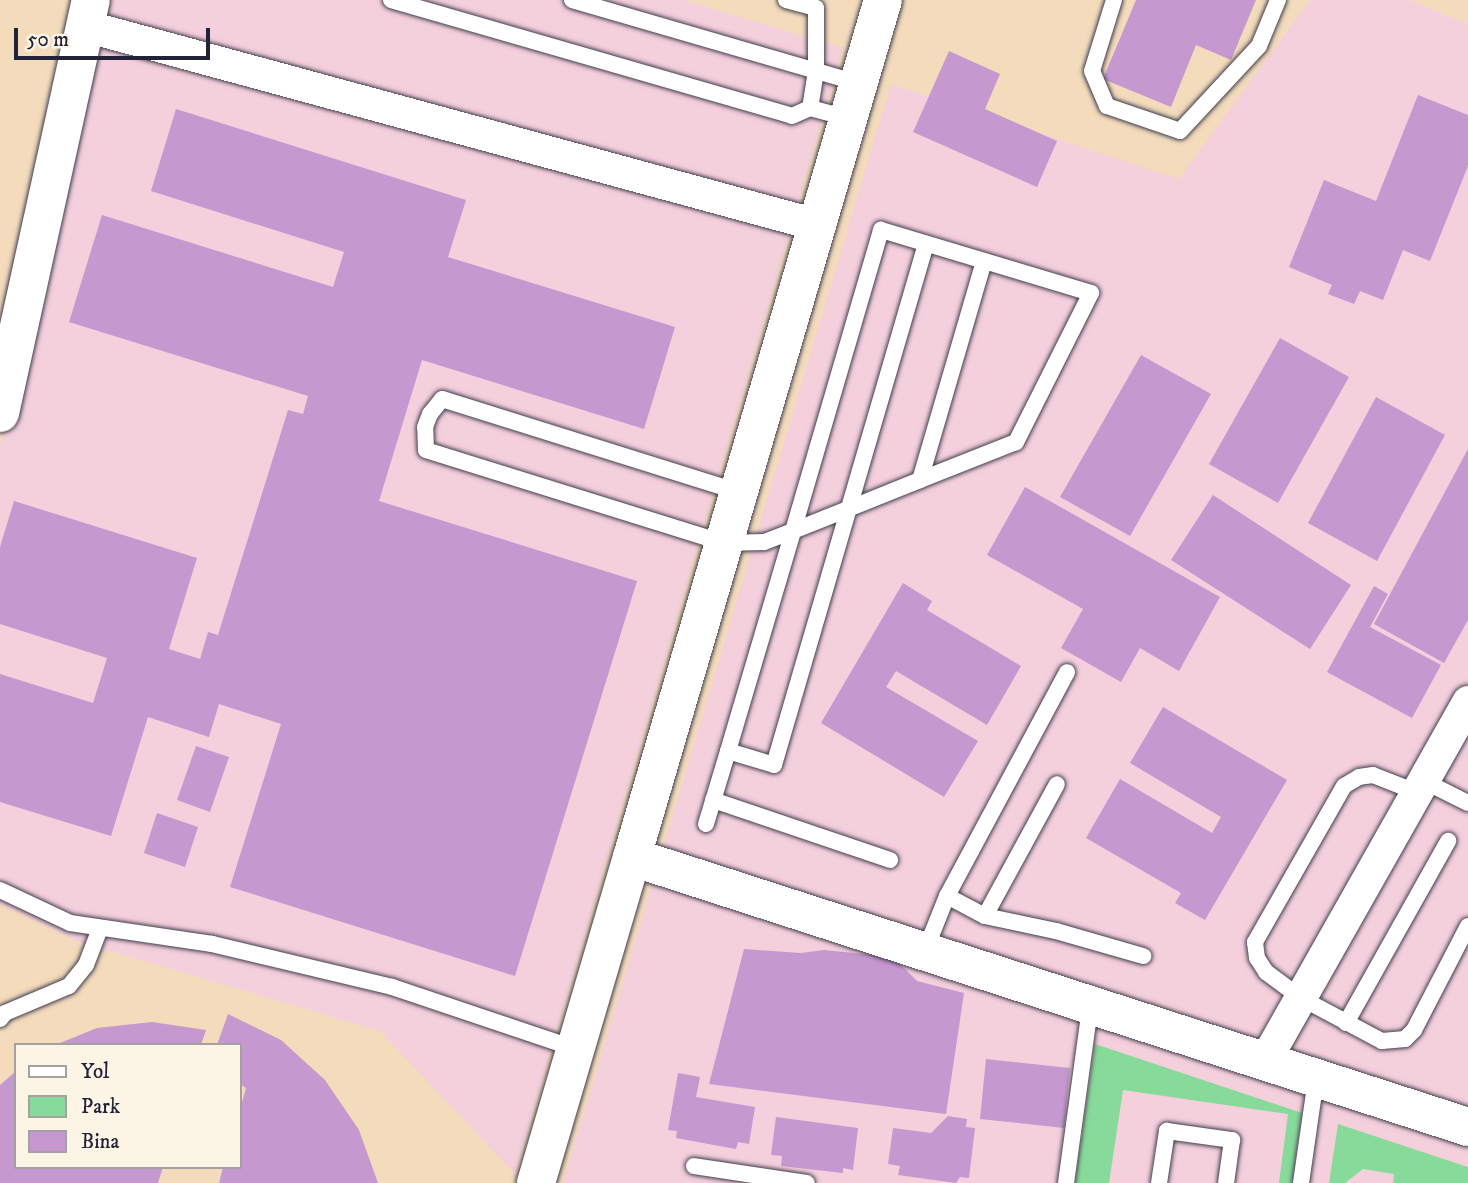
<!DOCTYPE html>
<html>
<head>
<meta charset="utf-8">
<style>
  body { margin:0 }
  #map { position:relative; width:1468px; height:1183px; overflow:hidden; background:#f3dbbc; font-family:"IM FELL DW Pica",serif }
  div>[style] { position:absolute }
  .built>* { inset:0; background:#f4cfdc }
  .green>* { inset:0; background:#88da9a }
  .building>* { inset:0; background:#c698d0 }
  .roads { filter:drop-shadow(0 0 2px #413e4e) drop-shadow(0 0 2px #413e4e) }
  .service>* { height:16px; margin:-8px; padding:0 8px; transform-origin:8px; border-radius:8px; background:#fff }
  .minor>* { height:32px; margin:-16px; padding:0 16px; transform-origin:16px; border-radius:16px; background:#fff }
  .tertiary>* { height:38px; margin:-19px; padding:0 19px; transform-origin:19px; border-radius:19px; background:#fff }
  span { translate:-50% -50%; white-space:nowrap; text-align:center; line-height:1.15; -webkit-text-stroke:7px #fcf5e5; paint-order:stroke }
  .legend { position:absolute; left:14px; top:1043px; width:228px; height:126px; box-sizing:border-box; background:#fcf5e5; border:2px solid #a5a1a1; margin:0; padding:9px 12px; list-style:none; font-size:21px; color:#22223b }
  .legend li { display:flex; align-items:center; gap:14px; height:35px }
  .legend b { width:35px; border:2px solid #a5a1a1 }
  .scale { position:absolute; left:14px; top:28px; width:196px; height:32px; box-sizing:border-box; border:4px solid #22223b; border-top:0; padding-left:9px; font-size:21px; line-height:24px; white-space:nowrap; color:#22223b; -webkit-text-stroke:5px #fcf5e5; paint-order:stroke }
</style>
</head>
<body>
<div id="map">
  <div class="built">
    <div style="clip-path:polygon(113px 0,683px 0,843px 48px,515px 1174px,380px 1031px,77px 941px,0 904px,0 446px)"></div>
    <div style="clip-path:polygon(1310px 0,1409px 0,1468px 24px,1468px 1183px,563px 1183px,891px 84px,1179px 179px)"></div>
  </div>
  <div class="green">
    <div style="clip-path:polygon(1095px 1044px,1302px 1113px,1292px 1183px,1279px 1183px,1288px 1114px,1123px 1090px,1109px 1183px,1075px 1183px)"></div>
    <div style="clip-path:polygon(1338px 1124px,1468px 1167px,1468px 1183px,1393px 1183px,1394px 1174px,1363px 1169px,1345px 1183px,1329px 1183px)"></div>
  </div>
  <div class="building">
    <div style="clip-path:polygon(1136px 0,1256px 0,1231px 60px,1196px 45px,1171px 107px,1103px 79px)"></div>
    <div style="clip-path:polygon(949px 51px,1000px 74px,985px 109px,1057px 141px,1037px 187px,913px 132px)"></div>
    <div style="clip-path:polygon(1418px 95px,1468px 115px,1468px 166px,1430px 261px,1403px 250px,1383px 300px,1360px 291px,1354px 304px,1328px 294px,1332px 285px,1289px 267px,1324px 180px,1376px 201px)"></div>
    <div style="clip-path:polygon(176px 109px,466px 200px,448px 257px,675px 327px,644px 429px,422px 360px,379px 501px,637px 581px,515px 976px,230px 887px,281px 724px,219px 704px,209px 737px,148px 717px,111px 836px,0 802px,0 674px,93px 703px,107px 658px,0 624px,0 547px,14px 501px,197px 558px,169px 649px,200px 659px,208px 632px,218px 635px,288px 410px,303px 414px,308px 396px,69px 322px,102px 215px,333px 287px,344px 252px,151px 191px)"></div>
    <div style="clip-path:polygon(1280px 338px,1349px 377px,1278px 503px,1209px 464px)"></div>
    <div style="clip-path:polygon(1141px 355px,1211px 394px,1130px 536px,1060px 497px)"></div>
    <div style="clip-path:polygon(1376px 397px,1445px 435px,1377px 561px,1308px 523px)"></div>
    <div style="clip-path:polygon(1468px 449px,1468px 620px,1444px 663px,1374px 624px)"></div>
    <div style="clip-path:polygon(1025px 487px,1220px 597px,1179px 671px,1140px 648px,1121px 682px,1061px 648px,1083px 609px,987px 555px)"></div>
    <div style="clip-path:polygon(1213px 495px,1351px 585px,1310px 649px,1171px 560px)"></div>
    <div style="clip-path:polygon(903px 583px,932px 601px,927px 610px,1021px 666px,987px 725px,896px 671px,886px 687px,978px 741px,944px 797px,821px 723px)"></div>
    <div style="clip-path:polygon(1374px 586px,1388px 594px,1370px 627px,1441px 665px,1412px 718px,1327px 672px)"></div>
    <div style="clip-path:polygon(1163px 707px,1287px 780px,1205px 920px,1175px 903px,1181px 893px,1086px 838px,1120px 779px,1212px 833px,1221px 817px,1130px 763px)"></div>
    <div style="clip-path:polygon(196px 746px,229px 757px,210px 812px,177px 800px)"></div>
    <div style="clip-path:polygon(157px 813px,198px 827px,185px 867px,144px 853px)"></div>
    <div style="clip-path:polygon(744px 949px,801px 953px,824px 950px,893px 957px,917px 981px,964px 993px,946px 1114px,709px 1084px)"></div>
    <div style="clip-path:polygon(228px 1014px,281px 1040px,325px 1080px,359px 1130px,378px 1183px,219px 1183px,223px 1167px,240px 1167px,240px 1109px,246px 1088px,240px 1084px,240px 1045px,217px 1045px)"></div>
    <div style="clip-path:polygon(152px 1022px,206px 1030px,201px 1045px,55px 1045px,97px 1028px)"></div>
    <div style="clip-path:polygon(986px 1059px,1070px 1068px,1064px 1128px,980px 1119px)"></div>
    <div style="clip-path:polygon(16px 1071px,16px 1167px,163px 1167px,158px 1183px,0 1183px,0 1085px)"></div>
    <div style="clip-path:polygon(678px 1073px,700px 1077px,696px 1097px,755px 1107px,749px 1144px,738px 1142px,736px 1149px,676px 1138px,677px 1131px,668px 1130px)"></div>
    <div style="clip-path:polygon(948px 1116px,967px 1119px,966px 1127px,975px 1128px,969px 1178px,960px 1177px,956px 1183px,898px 1175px,900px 1166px,888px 1164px,893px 1128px,931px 1133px)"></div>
    <div style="clip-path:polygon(776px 1117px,858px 1128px,853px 1170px,843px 1168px,843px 1173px,781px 1166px,782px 1156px,771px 1155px)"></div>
  </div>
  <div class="roads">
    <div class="service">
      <div style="left:391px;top:0;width:417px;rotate:16.1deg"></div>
      <div style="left:792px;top:116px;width:20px;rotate:-24deg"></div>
      <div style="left:810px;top:108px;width:38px;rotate:15deg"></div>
      <div style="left:572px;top:0;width:298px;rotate:16.2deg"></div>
      <div style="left:786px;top:0;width:31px;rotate:15deg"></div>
      <div style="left:816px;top:8px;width:63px;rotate:90deg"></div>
      <div style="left:816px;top:71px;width:37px;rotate:99deg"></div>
      <div style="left:1114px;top:0;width:74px;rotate:107.2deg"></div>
      <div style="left:1092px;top:71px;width:38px;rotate:67deg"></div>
      <div style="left:1107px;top:106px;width:77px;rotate:18.9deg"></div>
      <div style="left:1180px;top:131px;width:116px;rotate:-47.1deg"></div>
      <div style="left:1259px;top:46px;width:50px;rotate:-67.6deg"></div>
      <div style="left:920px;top:480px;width:228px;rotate:-73.7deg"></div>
      <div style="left:728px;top:751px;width:48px;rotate:16.9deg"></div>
      <div style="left:774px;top:765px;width:543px;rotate:-73.74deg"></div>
      <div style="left:1422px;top:780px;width:51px;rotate:26.6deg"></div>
      <div style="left:1416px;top:792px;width:46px;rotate:-158.4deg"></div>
      <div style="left:1373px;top:775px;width:14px;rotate:172deg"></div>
      <div style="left:1359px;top:777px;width:17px;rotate:149deg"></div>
      <div style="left:1344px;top:786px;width:180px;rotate:119.7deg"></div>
      <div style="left:1255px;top:942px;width:16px;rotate:83deg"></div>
      <div style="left:1257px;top:958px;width:17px;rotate:57deg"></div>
      <div style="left:1266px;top:972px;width:44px;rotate:36.6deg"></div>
      <div style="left:1301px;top:998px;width:92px;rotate:28deg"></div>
      <div style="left:1382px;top:1041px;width:23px;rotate:-5deg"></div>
      <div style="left:1405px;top:1039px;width:13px;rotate:-45deg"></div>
      <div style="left:1414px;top:1030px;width:117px;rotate:-62.6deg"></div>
      <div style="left:713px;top:800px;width:187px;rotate:18.7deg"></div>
      <div style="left:706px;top:824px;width:76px;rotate:-73.2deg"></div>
      <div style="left:728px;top:751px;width:229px;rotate:-73.5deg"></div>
      <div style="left:793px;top:531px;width:314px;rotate:-73.7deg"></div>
      <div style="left:881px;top:230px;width:219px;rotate:16.7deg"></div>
      <div style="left:1091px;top:293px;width:167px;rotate:116.7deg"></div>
      <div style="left:1016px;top:442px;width:103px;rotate:158.4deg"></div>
      <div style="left:920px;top:480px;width:78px;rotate:158.1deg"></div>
      <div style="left:848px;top:509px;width:59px;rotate:158.2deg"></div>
      <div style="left:793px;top:531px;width:31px;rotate:159deg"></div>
      <div style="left:764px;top:542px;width:40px;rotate:178.6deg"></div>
      <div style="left:724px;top:543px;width:312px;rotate:-162.7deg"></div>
      <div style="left:426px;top:450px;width:23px;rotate:-92deg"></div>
      <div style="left:425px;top:427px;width:14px;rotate:-69deg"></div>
      <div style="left:430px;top:414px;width:19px;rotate:-51deg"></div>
      <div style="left:442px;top:399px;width:311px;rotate:17.4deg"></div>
      <div style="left:0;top:890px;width:77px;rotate:25.2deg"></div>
      <div style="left:70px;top:923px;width:144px;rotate:8.4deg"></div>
      <div style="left:212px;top:944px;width:185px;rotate:13.4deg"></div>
      <div style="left:392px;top:987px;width:194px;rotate:18.6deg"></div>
      <div style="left:947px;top:896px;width:43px;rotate:27.8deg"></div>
      <div style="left:985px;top:916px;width:73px;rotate:11.9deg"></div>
      <div style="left:1056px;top:931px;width:91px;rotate:16deg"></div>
      <div style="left:985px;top:916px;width:150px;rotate:-61.4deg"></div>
      <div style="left:925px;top:951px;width:59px;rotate:-68.2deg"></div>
      <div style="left:947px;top:896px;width:254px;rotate:-61.8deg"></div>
      <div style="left:0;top:1019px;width:8px;rotate:-50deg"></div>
      <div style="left:5px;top:1013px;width:69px;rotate:-22.9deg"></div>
      <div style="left:69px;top:986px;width:27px;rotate:-51deg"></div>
      <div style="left:86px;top:965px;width:40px;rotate:-69deg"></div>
      <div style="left:1346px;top:1023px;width:209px;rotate:-60.7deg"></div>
      <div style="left:694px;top:1166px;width:114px;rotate:8.6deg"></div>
      <div style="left:1066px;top:1183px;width:178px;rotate:-82.2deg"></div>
      <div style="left:1159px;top:1183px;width:53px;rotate:-81.3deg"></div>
      <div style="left:1167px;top:1131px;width:66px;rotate:7.9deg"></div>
      <div style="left:1232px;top:1140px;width:43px;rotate:97.9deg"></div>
      <div style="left:1301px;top:1183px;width:105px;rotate:-81.8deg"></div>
    </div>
    <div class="minor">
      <div style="left:85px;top:26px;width:759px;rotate:15.21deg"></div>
      <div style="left:1264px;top:1063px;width:415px;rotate:-60.5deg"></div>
    </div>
    <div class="tertiary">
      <div style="left:0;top:413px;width:423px;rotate:-77.6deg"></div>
      <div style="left:632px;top:857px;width:893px;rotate:-73.68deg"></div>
      <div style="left:536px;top:1183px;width:340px;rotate:-73.6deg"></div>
      <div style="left:632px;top:857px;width:879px;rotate:17.9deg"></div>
    </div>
  </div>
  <ul class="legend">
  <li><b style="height:9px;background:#fff"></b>Yol</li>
  <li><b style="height:19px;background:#88da9a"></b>Park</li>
  <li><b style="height:19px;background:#c698d0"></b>Bina</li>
  </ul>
  <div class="scale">50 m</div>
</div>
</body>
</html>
